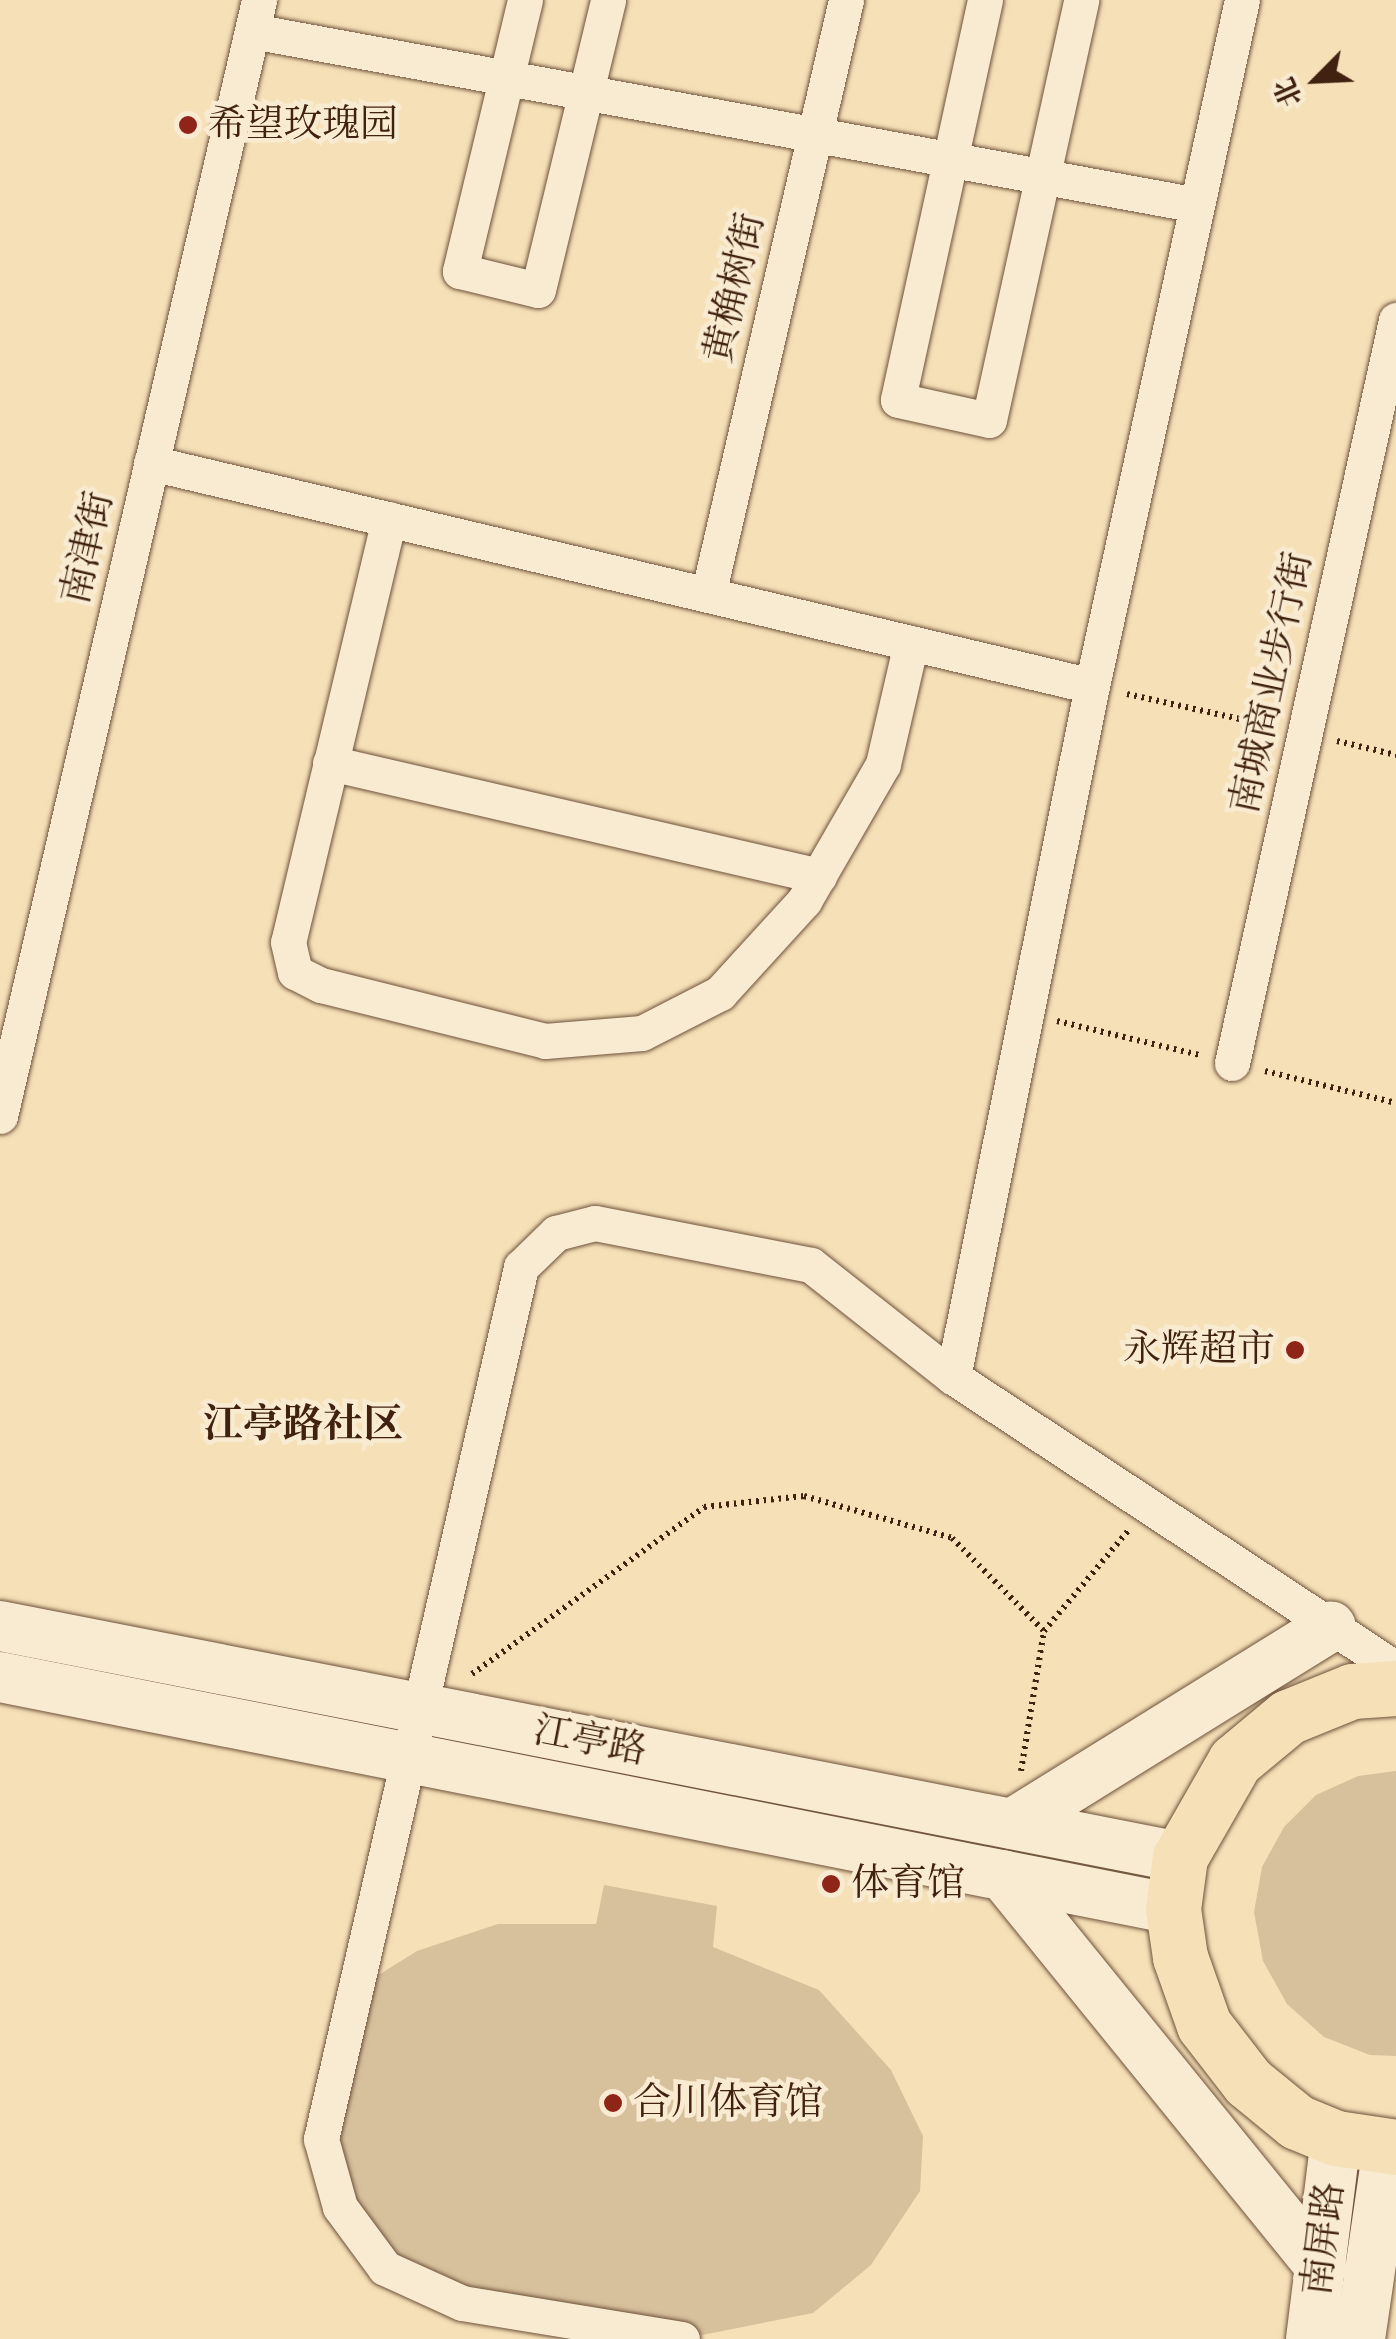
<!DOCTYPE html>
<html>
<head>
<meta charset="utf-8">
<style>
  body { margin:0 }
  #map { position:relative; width:1396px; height:2339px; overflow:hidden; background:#f6e0b8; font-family:Cardo,"Noto Serif SC",serif }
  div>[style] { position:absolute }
  .green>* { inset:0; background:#d7c09c }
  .path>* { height:6px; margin-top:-3px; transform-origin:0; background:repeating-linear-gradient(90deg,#412211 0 2.5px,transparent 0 7.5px) }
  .roads { filter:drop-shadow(0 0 2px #6e523b) drop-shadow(0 0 2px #6e523b) }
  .street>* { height:35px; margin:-17.5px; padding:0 17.5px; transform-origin:17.5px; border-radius:17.5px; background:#f9ebd1 }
  .secondary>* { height:50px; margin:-25px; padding:0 25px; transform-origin:25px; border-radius:25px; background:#f9ebd1 }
  .primary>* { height:55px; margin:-27.5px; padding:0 27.5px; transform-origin:27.5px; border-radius:27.5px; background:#f6e0b8 }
  .dots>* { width:28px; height:28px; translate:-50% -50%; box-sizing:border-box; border:5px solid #f9ebd1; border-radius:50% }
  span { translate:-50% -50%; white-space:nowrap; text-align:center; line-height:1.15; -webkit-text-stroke:9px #f9ebd1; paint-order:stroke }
  .poi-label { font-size:38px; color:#412211 }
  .left { translate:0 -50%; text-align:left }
  .right { translate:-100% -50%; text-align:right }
  .street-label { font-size:38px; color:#412211 }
  .neighbourhood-label { font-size:40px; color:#412211; font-weight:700 }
  .north { position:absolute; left:1266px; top:30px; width:100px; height:100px; -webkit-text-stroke:8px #f9ebd1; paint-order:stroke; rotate:246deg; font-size:28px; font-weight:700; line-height:40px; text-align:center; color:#412211 }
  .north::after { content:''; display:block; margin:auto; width:35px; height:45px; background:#412211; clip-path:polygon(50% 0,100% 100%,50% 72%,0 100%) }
</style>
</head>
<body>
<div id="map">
  <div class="green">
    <div style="clip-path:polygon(1396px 1771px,1396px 2056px,1370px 2055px,1324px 2037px,1287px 2004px,1263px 1961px,1254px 1912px,1262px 1867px,1284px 1827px,1316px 1795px,1358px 1776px)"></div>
    <div style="clip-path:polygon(604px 1885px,717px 1906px,713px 1947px,819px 1990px,891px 2070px,923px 2136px,920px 2191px,871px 2265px,813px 2313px,682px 2339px,385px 2268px,321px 2139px,318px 2070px,356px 1989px,417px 1951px,498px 1924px,596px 1924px)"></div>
  </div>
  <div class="path">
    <div style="left:1127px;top:694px;width:148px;rotate:12.5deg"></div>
    <div style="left:1337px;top:741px;width:61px;rotate:13.3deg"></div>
    <div style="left:1057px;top:1021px;width:147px;rotate:13.4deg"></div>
    <div style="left:1265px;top:1071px;width:135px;rotate:13.7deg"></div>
    <div style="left:472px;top:1674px;width:286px;rotate:-35.7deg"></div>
    <div style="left:704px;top:1507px;width:101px;rotate:-6.3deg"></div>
    <div style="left:804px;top:1496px;width:154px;rotate:15.8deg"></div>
    <div style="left:952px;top:1538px;width:131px;rotate:45.3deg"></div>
    <div style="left:1021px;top:1771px;width:142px;rotate:-80.7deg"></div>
    <div style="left:1044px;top:1631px;width:131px;rotate:-50deg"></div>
  </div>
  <div class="roads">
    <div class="street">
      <div style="left:525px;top:0;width:279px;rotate:103.5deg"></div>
      <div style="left:460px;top:271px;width:80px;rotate:13.7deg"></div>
      <div style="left:538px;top:290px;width:298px;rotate:-76.4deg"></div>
      <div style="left:985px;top:0;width:409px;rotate:102.3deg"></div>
      <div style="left:898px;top:400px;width:93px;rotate:12.4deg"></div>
      <div style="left:989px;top:420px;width:430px;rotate:-77.6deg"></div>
      <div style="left:252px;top:31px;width:961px;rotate:10.43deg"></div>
      <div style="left:151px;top:463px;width:967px;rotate:13.33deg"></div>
      <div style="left:389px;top:519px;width:435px;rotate:103.4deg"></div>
      <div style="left:288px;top:942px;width:31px;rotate:77deg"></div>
      <div style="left:295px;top:972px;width:29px;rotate:27deg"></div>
      <div style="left:321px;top:985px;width:231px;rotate:14deg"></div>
      <div style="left:545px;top:1041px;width:97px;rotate:-4.7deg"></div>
      <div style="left:642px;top:1033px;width:88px;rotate:-27.1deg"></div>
      <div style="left:720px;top:993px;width:125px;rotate:-47.6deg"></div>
      <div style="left:804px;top:901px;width:158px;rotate:-60deg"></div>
      <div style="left:883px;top:764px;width:124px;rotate:-77deg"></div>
      <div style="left:708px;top:595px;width:611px;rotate:-76.94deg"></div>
      <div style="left:330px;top:763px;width:502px;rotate:13.01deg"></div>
      <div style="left:1232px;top:1063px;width:761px;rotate:-77.55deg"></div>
      <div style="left:0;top:1116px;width:1146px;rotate:-76.93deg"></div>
      <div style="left:953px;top:1377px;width:705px;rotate:-78.63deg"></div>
      <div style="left:1092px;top:686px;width:702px;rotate:-77.67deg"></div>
      <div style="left:682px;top:2339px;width:223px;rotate:-170.7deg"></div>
      <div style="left:462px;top:2303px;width:85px;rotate:-155.6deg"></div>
      <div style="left:385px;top:2268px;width:76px;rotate:-126.4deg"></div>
      <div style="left:340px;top:2207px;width:71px;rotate:-105.6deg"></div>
      <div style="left:321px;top:2139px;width:895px;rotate:-77.08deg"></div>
      <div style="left:521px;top:1267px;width:49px;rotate:-44.2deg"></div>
      <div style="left:556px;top:1233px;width:40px;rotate:-14.4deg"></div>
      <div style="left:595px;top:1223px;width:220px;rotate:11deg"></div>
      <div style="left:811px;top:1265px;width:181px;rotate:38.3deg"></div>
      <div style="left:953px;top:1377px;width:531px;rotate:33.39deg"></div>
    </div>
    <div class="secondary">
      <div style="left:0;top:1626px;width:1202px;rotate:11.08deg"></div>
      <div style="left:0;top:1677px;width:1196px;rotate:11.19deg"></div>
      <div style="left:1012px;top:1824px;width:375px;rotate:-31.8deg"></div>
      <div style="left:1003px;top:1875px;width:505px;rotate:50.95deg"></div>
      <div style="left:1311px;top:2339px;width:203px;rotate:-82.9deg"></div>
      <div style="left:1360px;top:2339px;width:194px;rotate:-81.7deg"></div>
    </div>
    <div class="primary">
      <div style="left:1396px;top:1688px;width:44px;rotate:176.1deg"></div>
      <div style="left:1352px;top:1691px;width:69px;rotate:157.9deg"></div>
      <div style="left:1288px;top:1717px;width:69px;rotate:140.3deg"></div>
      <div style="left:1235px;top:1761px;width:111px;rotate:119.8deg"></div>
      <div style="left:1180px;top:1857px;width:52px;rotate:97.7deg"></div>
      <div style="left:1173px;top:1909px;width:49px;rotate:81.7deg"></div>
      <div style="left:1180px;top:1957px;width:72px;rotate:70.6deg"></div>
      <div style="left:1204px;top:2025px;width:72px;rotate:52.3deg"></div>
      <div style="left:1248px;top:2082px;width:63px;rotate:39.2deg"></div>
      <div style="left:1297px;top:2122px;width:42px;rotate:22.3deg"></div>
      <div style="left:1336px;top:2138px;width:61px;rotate:8.5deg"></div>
    </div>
  </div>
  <div class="dots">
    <div style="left:188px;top:125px;background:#8f2418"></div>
    <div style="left:1295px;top:1350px;background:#8f2418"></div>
    <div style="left:831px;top:1884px;background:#8f2418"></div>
    <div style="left:613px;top:2103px;background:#8f2418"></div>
  </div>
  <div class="poi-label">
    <span class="left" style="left:208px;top:125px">希望玫瑰园</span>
    <span class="right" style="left:1275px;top:1350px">永辉超市</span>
    <span class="left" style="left:851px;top:1884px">体育馆</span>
    <span class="left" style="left:633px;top:2103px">合川体育馆</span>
  </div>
  <div class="street-label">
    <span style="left:735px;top:288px;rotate:-77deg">黄桷树街</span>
    <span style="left:88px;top:548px;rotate:-77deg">南津街</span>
    <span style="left:1272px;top:683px;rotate:-78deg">南城商业步行街</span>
    <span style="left:590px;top:1741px;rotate:11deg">江亭路</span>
    <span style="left:1324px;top:2239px;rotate:-83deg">南屏路</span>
  </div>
  <div class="neighbourhood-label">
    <span style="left:303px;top:1425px">江亭路社区</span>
  </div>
  <div class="north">北</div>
</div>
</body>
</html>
